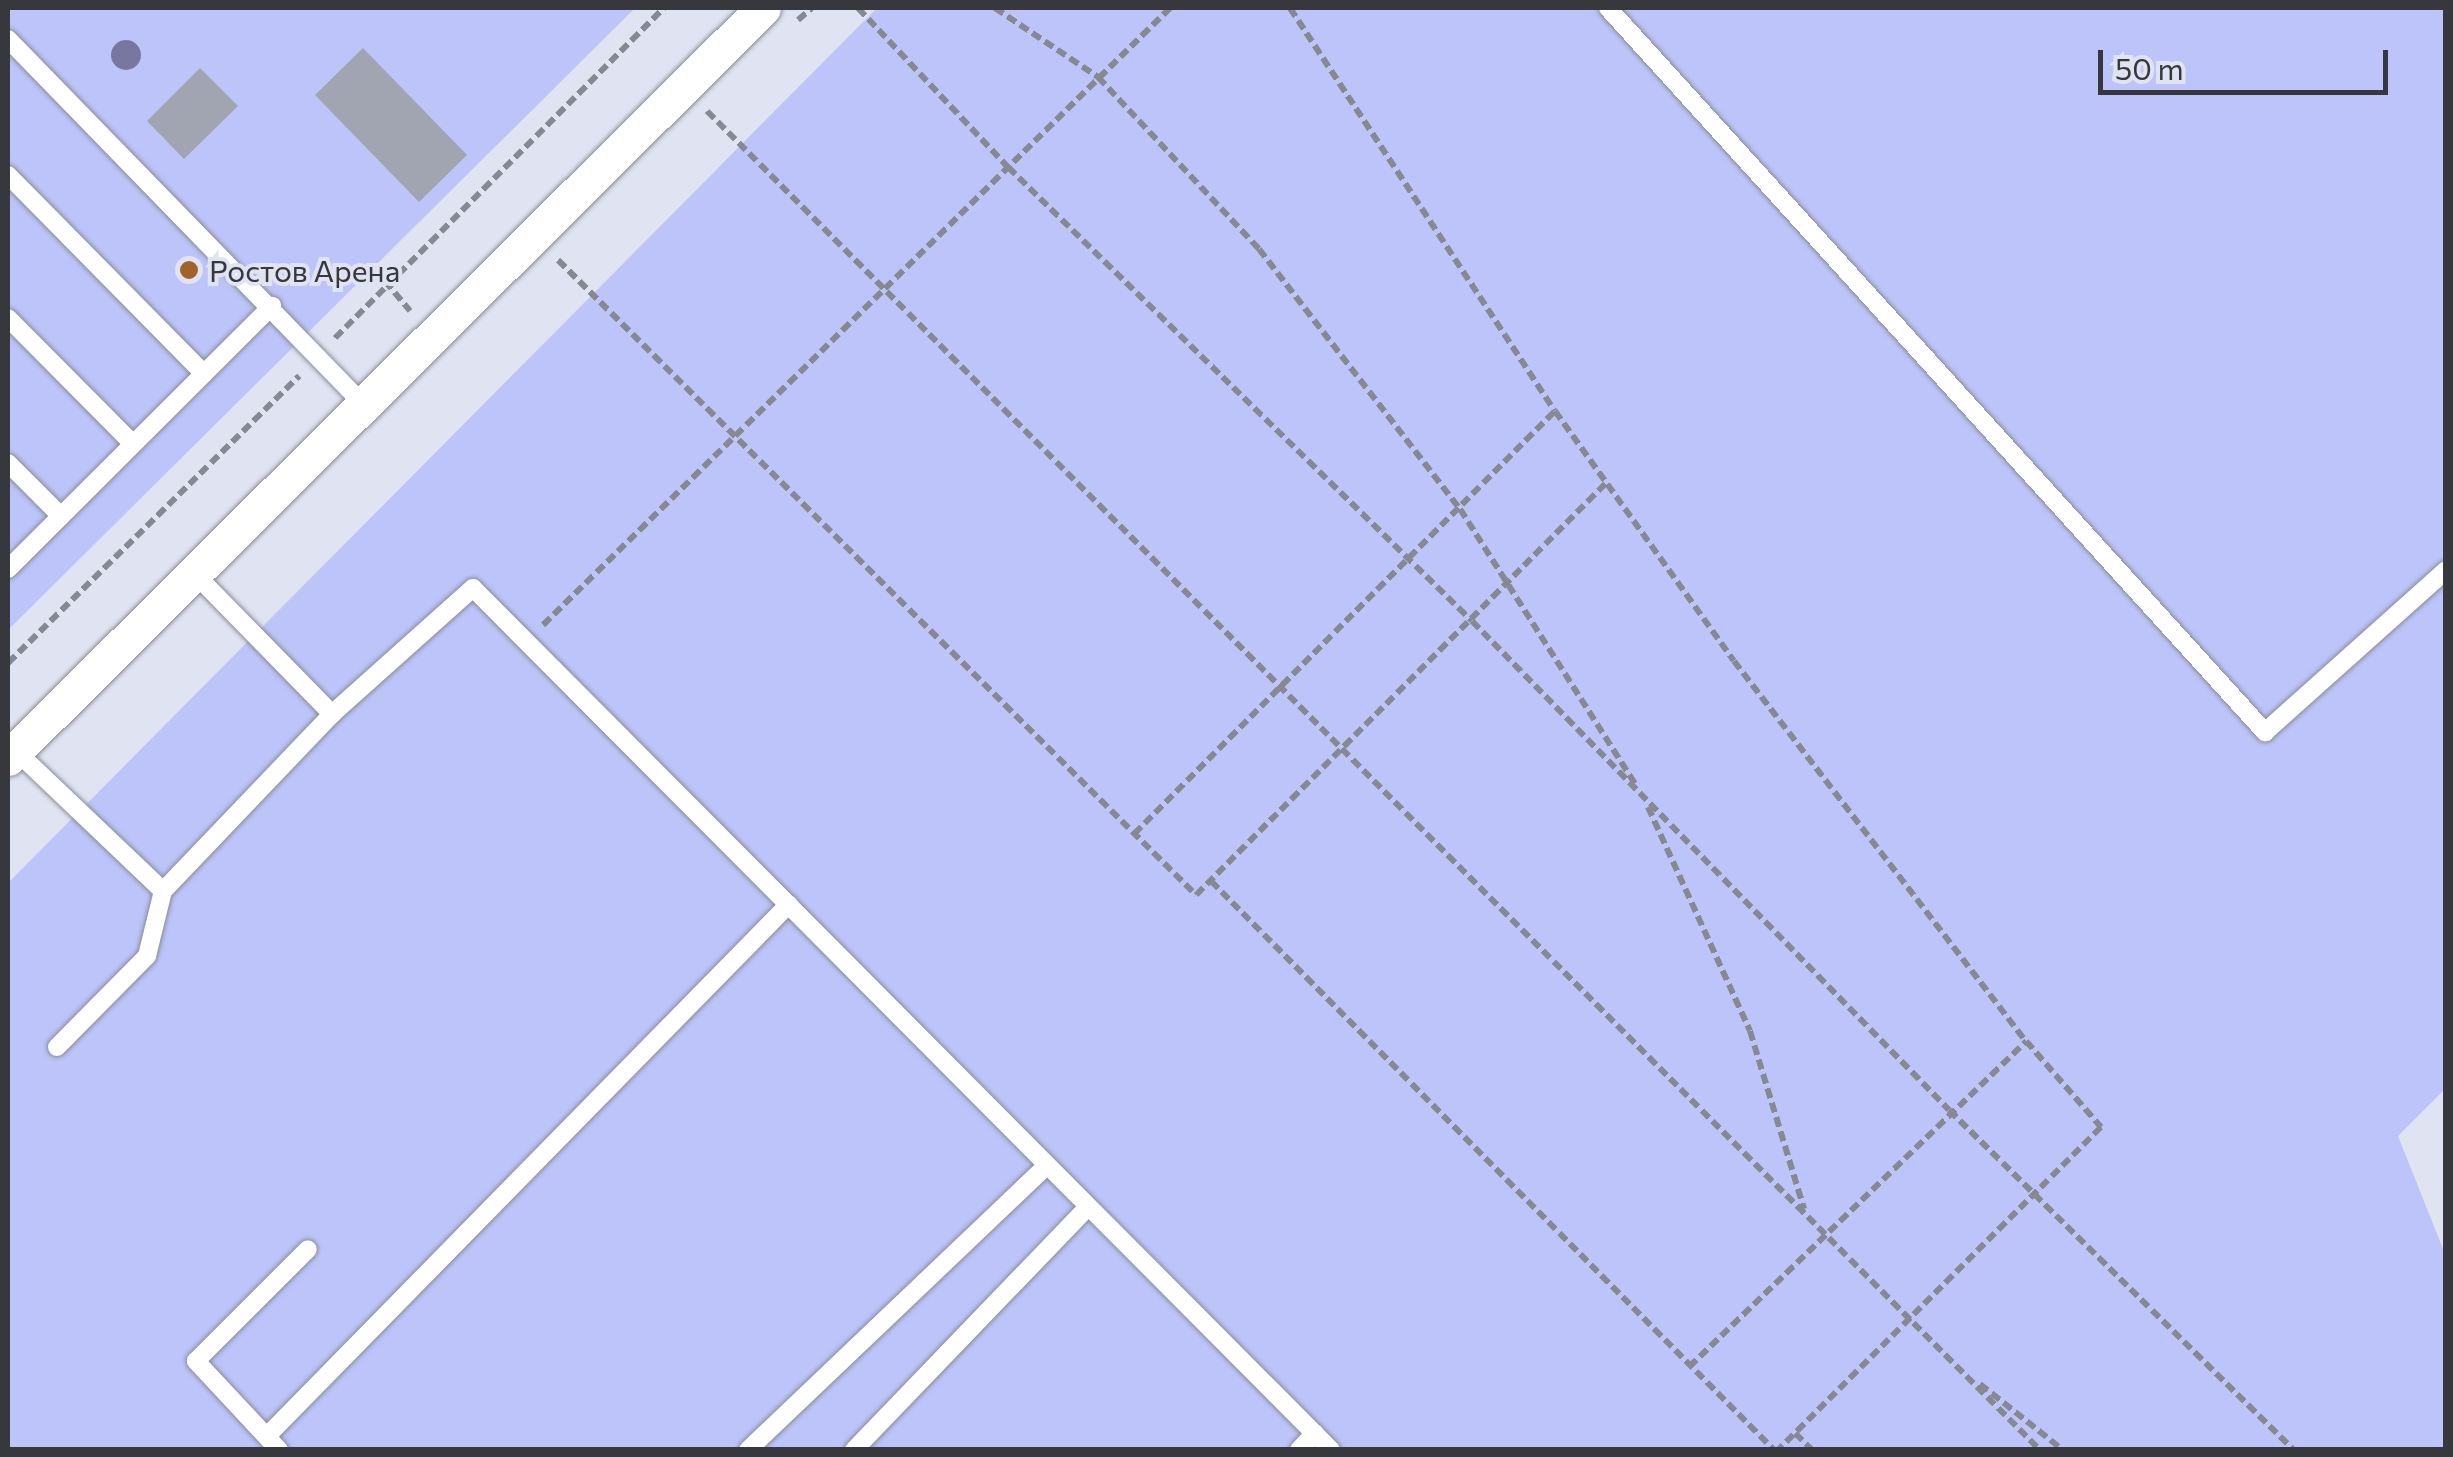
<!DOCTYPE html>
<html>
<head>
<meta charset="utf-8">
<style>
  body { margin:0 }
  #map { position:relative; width:2453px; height:1457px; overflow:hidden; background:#e0e3f1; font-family:Commissioner,sans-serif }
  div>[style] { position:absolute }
  .green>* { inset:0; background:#bcc4f9 }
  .building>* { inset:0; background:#a1a4b1 }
  .path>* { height:6px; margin-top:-3px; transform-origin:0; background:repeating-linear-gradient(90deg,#868892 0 10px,transparent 0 15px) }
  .roads { filter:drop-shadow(0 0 2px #898c99) drop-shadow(0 0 2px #898c99) }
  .lane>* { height:18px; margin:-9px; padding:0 9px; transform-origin:9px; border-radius:9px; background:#fff }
  .street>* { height:35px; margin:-17.5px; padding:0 17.5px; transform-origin:17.5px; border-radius:17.5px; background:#fff }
  .trees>* { width:30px; height:30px; margin:-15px; border-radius:50%; background:#7777a2 }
  .dots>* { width:28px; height:28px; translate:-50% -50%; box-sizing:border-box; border:5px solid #e0e3f1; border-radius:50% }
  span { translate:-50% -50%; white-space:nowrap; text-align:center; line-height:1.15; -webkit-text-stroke:8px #e0e3f1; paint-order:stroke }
  .poi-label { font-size:30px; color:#37383e }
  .left { translate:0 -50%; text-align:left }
  .frame { position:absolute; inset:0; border:10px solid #37383e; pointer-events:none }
  .scale { position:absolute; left:2098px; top:50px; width:290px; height:45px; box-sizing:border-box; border:5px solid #37383e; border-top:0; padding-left:12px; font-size:30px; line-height:35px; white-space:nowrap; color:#37383e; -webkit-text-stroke:8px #e0e3f1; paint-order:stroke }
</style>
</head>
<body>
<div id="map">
  <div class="green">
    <div style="clip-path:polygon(8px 8px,635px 8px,8px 630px)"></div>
    <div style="clip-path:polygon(877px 8px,2445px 8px,2446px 1088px,2398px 1136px,2445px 1254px,2445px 1449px,8px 1450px,8px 883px)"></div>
  </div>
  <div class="building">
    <div style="clip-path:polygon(363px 48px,467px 155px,419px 202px,315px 95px)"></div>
    <div style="clip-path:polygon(200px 68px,238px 106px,184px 159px,147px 121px)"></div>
  </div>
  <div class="path">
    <div style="left:858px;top:8px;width:219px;rotate:46.7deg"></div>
    <div style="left:1008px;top:167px;width:649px;rotate:44.38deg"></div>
    <div style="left:1472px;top:621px;width:683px;rotate:45.71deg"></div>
    <div style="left:1949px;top:1110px;width:484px;rotate:44.6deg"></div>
    <div style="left:995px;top:8px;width:124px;rotate:33.8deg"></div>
    <div style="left:1098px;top:77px;width:236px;rotate:46.9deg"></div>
    <div style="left:1259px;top:249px;width:329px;rotate:52.3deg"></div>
    <div style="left:1460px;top:509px;width:330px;rotate:57.5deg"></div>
    <div style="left:1290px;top:8px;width:482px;rotate:56.7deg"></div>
    <div style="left:1555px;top:411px;width:307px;rotate:54.4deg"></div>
    <div style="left:1734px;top:661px;width:479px;rotate:52.5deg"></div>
    <div style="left:2026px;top:1041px;width:114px;rotate:48.9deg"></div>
    <div style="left:2101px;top:1127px;width:457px;rotate:135deg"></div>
    <div style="left:798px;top:20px;width:18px;rotate:-41deg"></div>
    <div style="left:707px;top:111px;width:1889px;rotate:45.13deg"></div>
    <div style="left:558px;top:260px;width:900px;rotate:44.86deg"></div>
    <div style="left:1196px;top:895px;width:583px;rotate:-45.14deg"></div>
    <div style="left:385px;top:281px;width:39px;rotate:50deg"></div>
    <div style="left:335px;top:338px;width:466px;rotate:-45.1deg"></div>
    <div style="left:543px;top:625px;width:880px;rotate:-44.54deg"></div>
    <div style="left:8px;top:663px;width:409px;rotate:-44.6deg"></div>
    <div style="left:1648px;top:807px;width:246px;rotate:65.5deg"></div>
    <div style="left:1750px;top:1031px;width:186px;rotate:73.1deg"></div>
    <div style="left:1134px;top:834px;width:597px;rotate:-45.14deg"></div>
    <div style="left:1211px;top:881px;width:800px;rotate:45.3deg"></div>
    <div style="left:1689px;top:1367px;width:469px;rotate:-44deg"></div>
    <div style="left:1980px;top:1384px;width:106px;rotate:38.5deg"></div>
    <div style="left:1795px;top:1433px;width:24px;rotate:45deg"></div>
  </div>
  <div class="roads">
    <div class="lane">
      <div style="left:1608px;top:8px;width:978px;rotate:47.78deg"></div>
      <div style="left:2265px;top:732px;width:243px;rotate:-41.8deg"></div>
      <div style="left:8px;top:39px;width:511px;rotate:45.79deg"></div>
      <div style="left:8px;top:175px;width:279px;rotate:45.4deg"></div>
      <div style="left:8px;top:318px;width:177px;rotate:45.2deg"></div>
      <div style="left:8px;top:463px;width:75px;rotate:45deg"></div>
      <div style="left:8px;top:569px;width:373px;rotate:-44.9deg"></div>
      <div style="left:193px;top:572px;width:199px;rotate:45.6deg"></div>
      <div style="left:15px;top:750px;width:204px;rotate:43.6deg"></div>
      <div style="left:57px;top:1047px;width:128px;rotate:-45.3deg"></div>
      <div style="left:147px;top:956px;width:67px;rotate:-76.2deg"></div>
      <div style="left:163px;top:891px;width:245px;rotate:-46.3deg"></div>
      <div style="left:332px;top:714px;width:189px;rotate:-41.8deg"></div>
      <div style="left:473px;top:588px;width:1216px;rotate:45.13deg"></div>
      <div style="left:267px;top:1436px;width:745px;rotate:-45.54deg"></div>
      <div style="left:279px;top:1450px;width:122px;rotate:-133deg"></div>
      <div style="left:196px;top:1361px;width:158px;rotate:-45deg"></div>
      <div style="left:748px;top:1450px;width:413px;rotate:-43.6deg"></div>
      <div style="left:854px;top:1450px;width:337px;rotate:-46.1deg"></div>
      <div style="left:1299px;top:1450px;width:23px;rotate:-47deg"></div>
    </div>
    <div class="street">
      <div style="left:8px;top:758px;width:1064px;rotate:-44.81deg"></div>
    </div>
  </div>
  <div class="trees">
    <div style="left:126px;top:55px"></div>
  </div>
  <div class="dots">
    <div style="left:189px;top:270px;background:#a2632b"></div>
  </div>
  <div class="poi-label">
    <span class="left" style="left:209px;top:270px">Ростов Арена</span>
  </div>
  <div class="frame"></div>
  <div class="scale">50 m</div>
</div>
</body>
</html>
